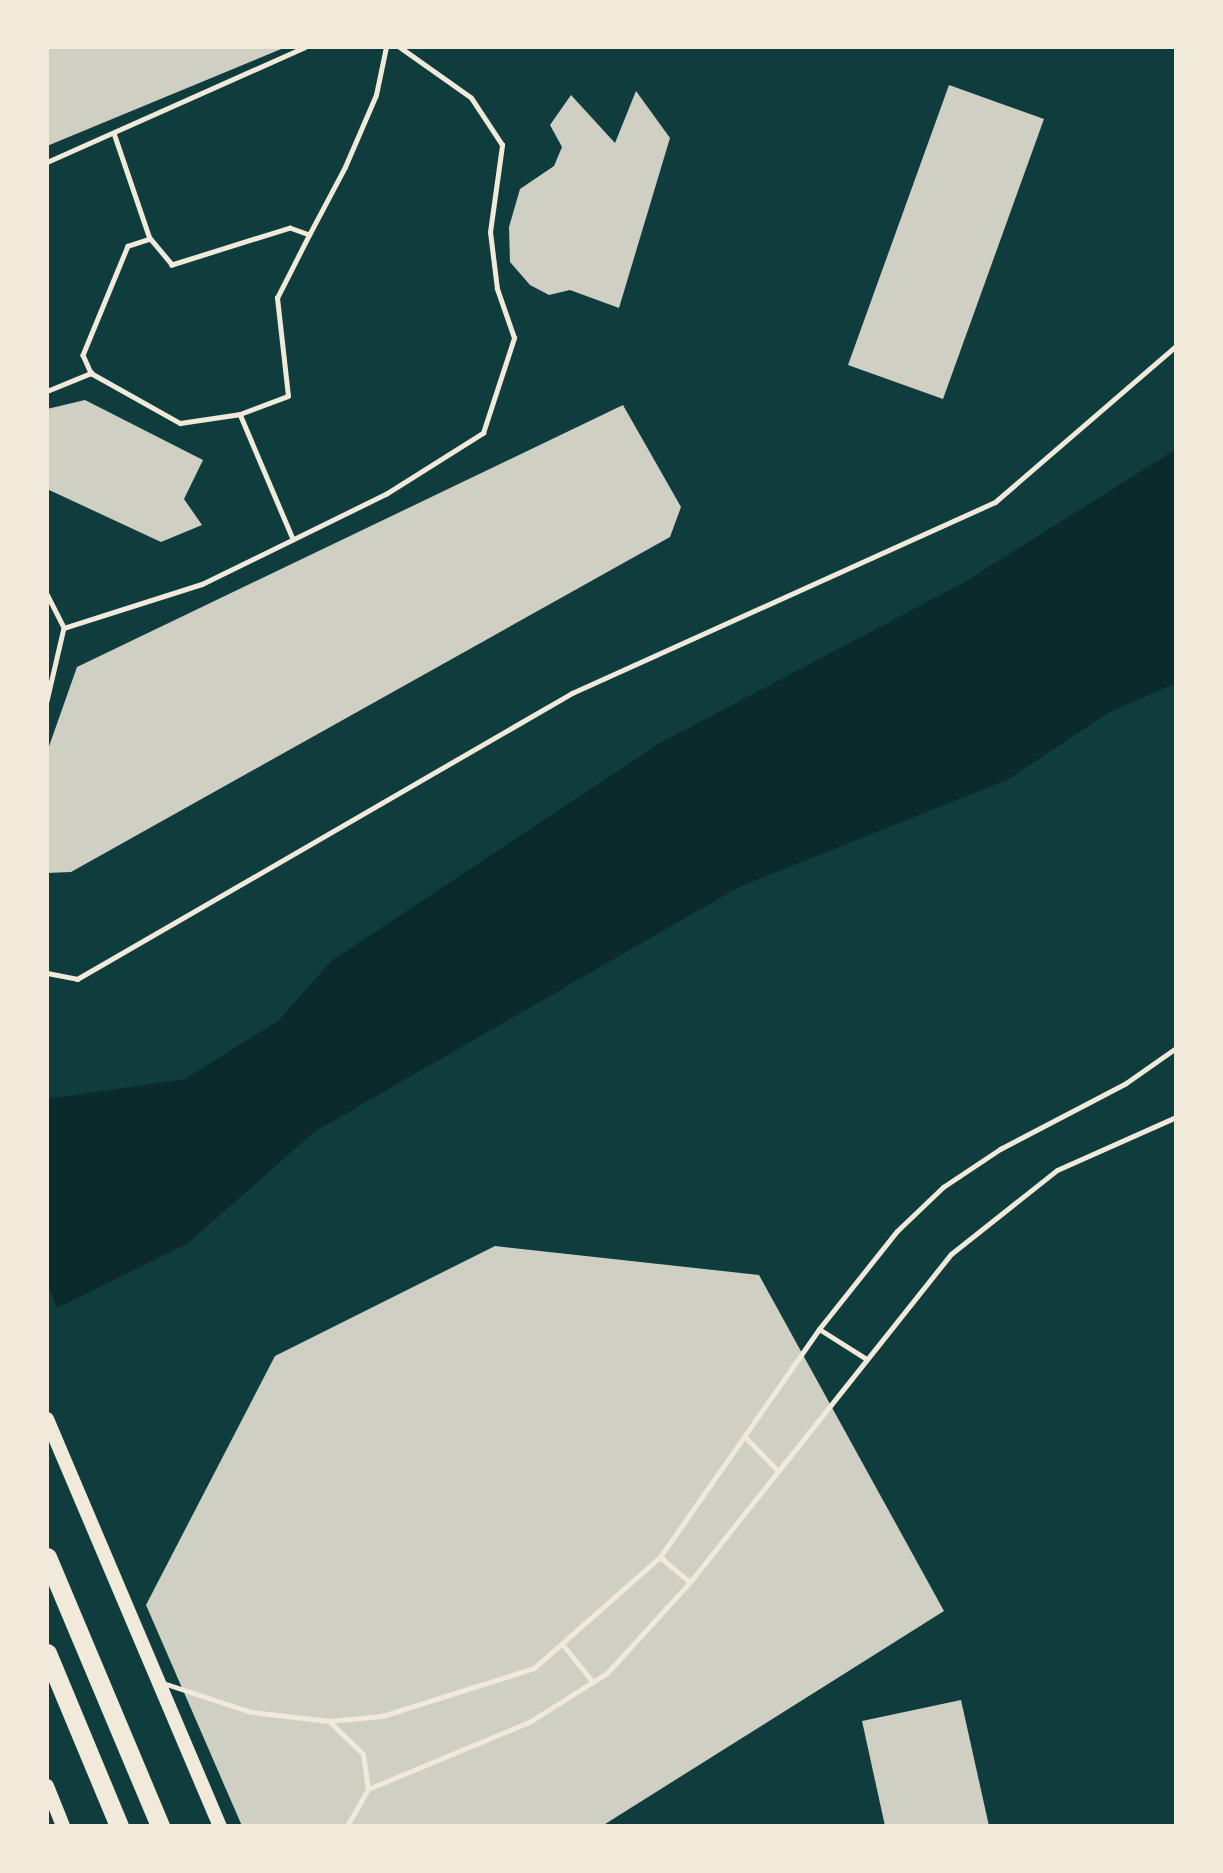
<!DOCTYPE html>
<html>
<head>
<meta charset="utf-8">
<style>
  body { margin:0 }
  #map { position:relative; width:1223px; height:1873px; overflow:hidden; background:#0f3d3e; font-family:Montserrat,sans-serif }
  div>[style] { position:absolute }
  .water>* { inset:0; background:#0a2a2b }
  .building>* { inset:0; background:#cfcfc3 }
  .path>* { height:4.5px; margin:-2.25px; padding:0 2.25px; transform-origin:2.25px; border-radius:2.25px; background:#f1e9da }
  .service>* { height:5px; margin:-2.5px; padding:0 2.5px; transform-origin:2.5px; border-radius:2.5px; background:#f1e9da }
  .secondary>* { height:14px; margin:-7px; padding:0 7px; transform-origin:7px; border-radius:7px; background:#f1e9da }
  .trunk>* { height:19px; margin:-9.5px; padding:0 9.5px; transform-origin:9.5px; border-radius:9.5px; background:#f1e9da }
  span { translate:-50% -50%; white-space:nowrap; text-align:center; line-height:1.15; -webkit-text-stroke:5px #f1e9da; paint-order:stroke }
  .frame { position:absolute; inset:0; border:49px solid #f1e9da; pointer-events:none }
</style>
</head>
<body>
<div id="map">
  <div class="water">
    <div style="clip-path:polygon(1176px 449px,1176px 683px,1108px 713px,1007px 780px,739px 887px,314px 1132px,187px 1244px,57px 1308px,47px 1284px,47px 1099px,185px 1079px,279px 1020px,331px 961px,660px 743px,965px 582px)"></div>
  </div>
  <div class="building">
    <div style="clip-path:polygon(47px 47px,286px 47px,47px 146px)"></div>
    <div style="clip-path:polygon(949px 85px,1044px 119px,943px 399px,848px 365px)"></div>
    <div style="clip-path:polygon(636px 91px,670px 138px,619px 308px,570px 290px,549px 295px,530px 285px,510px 262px,509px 227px,520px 189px,554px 166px,562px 147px,550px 125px,571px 95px,615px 143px)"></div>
    <div style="clip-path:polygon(85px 400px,203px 460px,184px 499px,202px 525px,161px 542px,47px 489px,47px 409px)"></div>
    <div style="clip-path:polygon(623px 405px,681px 507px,670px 537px,71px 872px,47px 873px,47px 752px,77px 667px)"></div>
    <div style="clip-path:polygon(495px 1246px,759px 1275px,944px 1611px,602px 1826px,242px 1826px,146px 1605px,275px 1356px)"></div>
    <div style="clip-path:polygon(961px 1700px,989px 1826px,885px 1826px,862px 1721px)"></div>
  </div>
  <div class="path">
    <div style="left:114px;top:133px;width:112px;rotate:71.2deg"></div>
    <div style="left:47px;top:162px;width:282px;rotate:-24deg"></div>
    <div style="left:309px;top:235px;width:20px;rotate:-160deg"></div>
    <div style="left:290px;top:228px;width:124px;rotate:162.6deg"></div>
    <div style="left:172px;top:265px;width:34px;rotate:-130deg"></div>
    <div style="left:150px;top:239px;width:23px;rotate:162deg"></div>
    <div style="left:128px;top:246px;width:118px;rotate:112.4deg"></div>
    <div style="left:83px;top:355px;width:20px;rotate:66deg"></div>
    <div style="left:91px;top:373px;width:102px;rotate:29.3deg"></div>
    <div style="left:180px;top:423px;width:61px;rotate:-8.5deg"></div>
    <div style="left:240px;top:414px;width:51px;rotate:-20.6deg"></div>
    <div style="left:288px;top:396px;width:99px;rotate:-96.4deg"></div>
    <div style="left:277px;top:298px;width:71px;rotate:-63.1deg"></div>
    <div style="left:309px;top:235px;width:77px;rotate:-62.1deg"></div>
    <div style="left:345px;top:167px;width:78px;rotate:-66.7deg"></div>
    <div style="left:376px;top:95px;width:49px;rotate:-78.2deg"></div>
    <div style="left:47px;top:391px;width:48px;rotate:-22.2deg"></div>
    <div style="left:240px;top:414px;width:136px;rotate:67deg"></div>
    <div style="left:47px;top:594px;width:38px;rotate:63deg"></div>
    <div style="left:64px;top:628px;width:75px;rotate:103.1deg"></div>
    <div style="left:64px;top:628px;width:145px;rotate:-17.7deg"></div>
    <div style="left:202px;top:584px;width:205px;rotate:-26.1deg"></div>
    <div style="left:386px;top:494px;width:115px;rotate:-32.2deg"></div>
    <div style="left:483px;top:433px;width:100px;rotate:-71.9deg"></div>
    <div style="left:514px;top:338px;width:52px;rotate:-109.1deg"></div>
    <div style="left:497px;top:289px;width:57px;rotate:-97deg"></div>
    <div style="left:490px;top:232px;width:88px;rotate:-82.1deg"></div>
    <div style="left:502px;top:145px;width:56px;rotate:-123.4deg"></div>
    <div style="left:471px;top:98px;width:88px;rotate:-144.7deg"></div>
  </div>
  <div class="service">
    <div style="left:47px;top:973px;width:31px;rotate:11deg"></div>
    <div style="left:77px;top:979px;width:572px;rotate:-30.02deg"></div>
    <div style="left:572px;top:693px;width:464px;rotate:-24.3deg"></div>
    <div style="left:995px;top:502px;width:239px;rotate:-40.8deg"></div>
    <div style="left:819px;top:1329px;width:54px;rotate:32.2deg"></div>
    <div style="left:746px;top:1438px;width:46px;rotate:45.9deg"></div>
    <div style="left:660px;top:1557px;width:39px;rotate:40deg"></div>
    <div style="left:563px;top:1645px;width:48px;rotate:51deg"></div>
    <div style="left:163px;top:1683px;width:93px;rotate:18.2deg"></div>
    <div style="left:251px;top:1712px;width:79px;rotate:6.6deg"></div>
    <div style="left:329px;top:1721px;width:53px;rotate:-5.4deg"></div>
    <div style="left:382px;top:1716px;width:159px;rotate:-17.5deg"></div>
    <div style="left:534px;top:1668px;width:168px;rotate:-41.4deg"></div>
    <div style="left:660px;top:1557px;width:278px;rotate:-55.1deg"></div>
    <div style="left:819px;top:1329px;width:125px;rotate:-51.5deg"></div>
    <div style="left:897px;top:1231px;width:64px;rotate:-43.7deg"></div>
    <div style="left:943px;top:1187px;width:69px;rotate:-33.7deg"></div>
    <div style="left:1000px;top:1149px;width:142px;rotate:-27.6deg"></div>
    <div style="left:1126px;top:1083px;width:61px;rotate:-35deg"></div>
    <div style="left:329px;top:1721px;width:47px;rotate:44.1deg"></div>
    <div style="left:363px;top:1754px;width:35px;rotate:82deg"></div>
    <div style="left:347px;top:1826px;width:43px;rotate:-60.4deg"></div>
    <div style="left:368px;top:1789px;width:177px;rotate:-22.6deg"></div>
    <div style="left:531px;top:1721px;width:90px;rotate:-32.3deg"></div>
    <div style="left:607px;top:1673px;width:123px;rotate:-47.6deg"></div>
    <div style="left:690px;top:1582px;width:419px;rotate:-51.5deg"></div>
    <div style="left:951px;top:1254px;width:135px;rotate:-38.4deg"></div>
    <div style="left:1057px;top:1170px;width:130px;rotate:-24deg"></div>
  </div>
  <div class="secondary">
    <div style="left:47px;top:1419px;width:442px;rotate:67deg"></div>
    <div style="left:47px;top:1786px;width:43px;rotate:68.2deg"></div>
  </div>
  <div class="trunk">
    <div style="left:47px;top:1557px;width:292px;rotate:67.2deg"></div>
    <div style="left:47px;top:1653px;width:187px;rotate:67.4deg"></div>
  </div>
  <div class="frame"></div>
</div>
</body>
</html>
